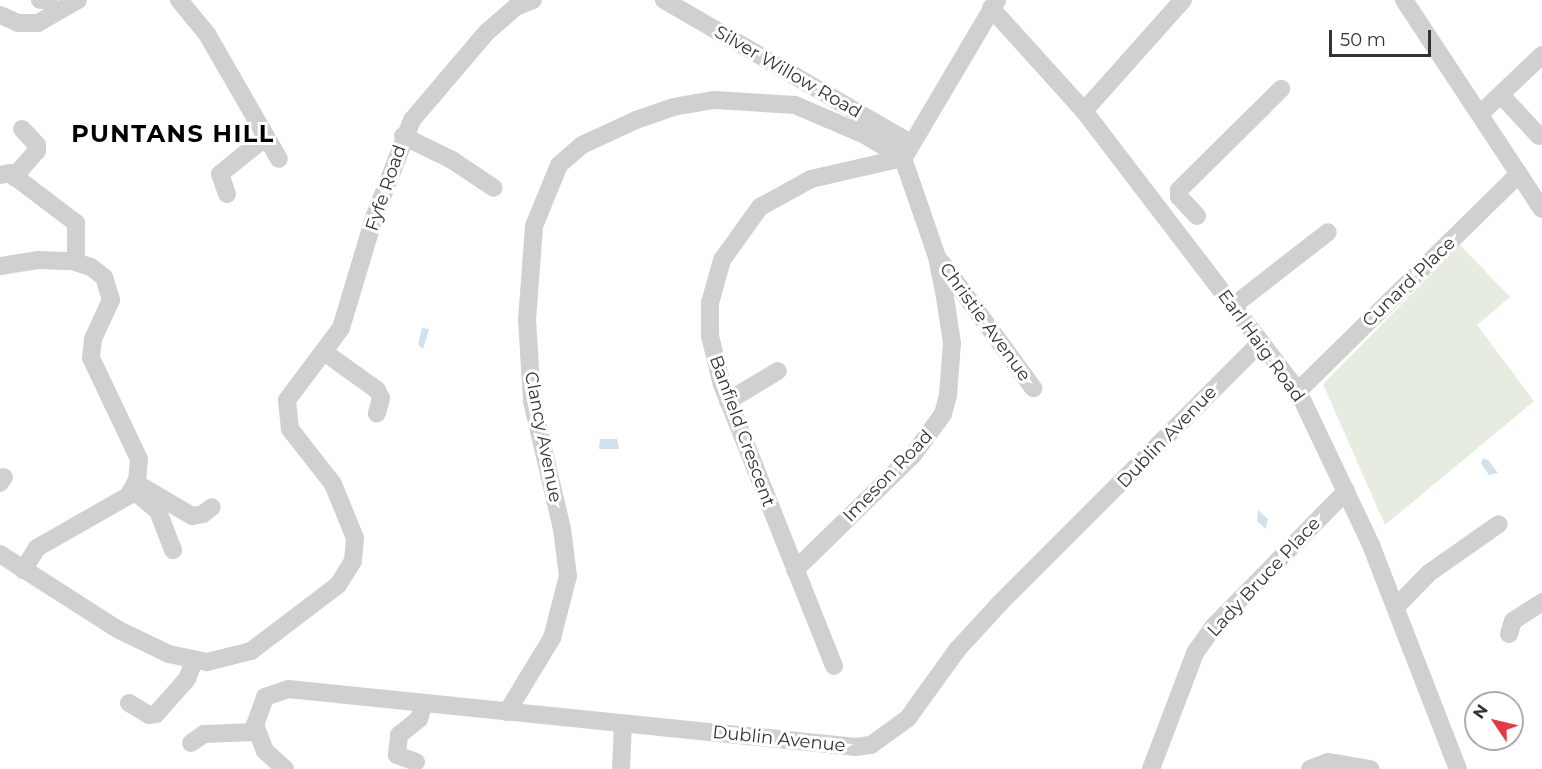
<!DOCTYPE html>
<html>
<head>
<meta charset="utf-8">
<style>
  body { margin:0 }
  #map { position:relative; width:1542px; height:769px; overflow:hidden; background:#fff; font-family:Montserrat,sans-serif }
  div>[style] { position:absolute }
  .green>* { inset:0; background:#e6ecdf }
  .water>* { inset:0; background:#cfe2ee }
  .minor>* { height:18px; margin:-9px; padding:0 9px; transform-origin:9px; border-radius:9px; background:#d0d0d0 }
  span { translate:-50% -50%; white-space:nowrap; text-align:center; line-height:1.15; -webkit-text-stroke:6px #fff; paint-order:stroke }
  .street-label { font-size:18px; color:#333 }
  .district-label { font-size:24px; color:#000; font-weight:700; letter-spacing:1.5px }
  .north { position:absolute; left:1464px; top:691px; width:60px; height:60px; box-sizing:border-box; background:#fff; border:2px solid #adadad; border-radius:50%; rotate:305deg; font-size:16px; font-weight:700; line-height:24px; text-align:center; color:#333 }
  .north::after { content:''; display:block; margin:auto; width:21px; height:27px; background:#e63946; clip-path:polygon(50% 0,100% 100%,50% 72%,0 100%) }
  .scale { position:absolute; left:1329px; top:30px; width:102px; height:27px; box-sizing:border-box; border:3px solid #333; border-top:0; padding-left:8px; font-size:18px; line-height:21px; white-space:nowrap; color:#333; -webkit-text-stroke:4px #fff; paint-order:stroke }
</style>
</head>
<body>
<div id="map">
  <div class="green">
    <div style="clip-path:polygon(1460px 245px,1510px 297px,1477px 325px,1534px 401px,1385px 525px,1323px 384px)"></div>
  </div>
  <div class="water">
    <div style="clip-path:polygon(422px 328px,429px 329px,423px 349px,418px 344px)"></div>
    <div style="clip-path:polygon(600px 439px,617px 439px,619px 449px,599px 449px)"></div>
    <div style="clip-path:polygon(1483px 458px,1488px 460px,1498px 473px,1489px 475px,1481px 463px)"></div>
    <div style="clip-path:polygon(1258px 510px,1268px 519px,1266px 529px,1257px 521px)"></div>
  </div>
  <div class="minor">
    <div style="left:40px;top:0;width:9px"></div>
    <div style="left:179px;top:0;width:44px;rotate:50.5deg"></div>
    <div style="left:207px;top:34px;width:144px;rotate:60.1deg"></div>
    <div style="left:664px;top:0;width:285px;rotate:30.1deg"></div>
    <div style="left:1404px;top:0;width:250px;rotate:56.6deg"></div>
    <div style="left:991px;top:8px;width:139px;rotate:47.9deg"></div>
    <div style="left:1084px;top:111px;width:352px;rotate:52.6deg"></div>
    <div style="left:1298px;top:391px;width:170px;rotate:64.6deg"></div>
    <div style="left:1371px;top:545px;width:240px;rotate:68.8deg"></div>
    <div style="left:0;top:15px;width:20px;rotate:24deg"></div>
    <div style="left:18px;top:23px;width:20px"></div>
    <div style="left:38px;top:23px;width:46px;rotate:-29.9deg"></div>
    <div style="left:1501px;top:95px;width:56px;rotate:47.2deg"></div>
    <div style="left:1084px;top:111px;width:149px;rotate:-48.3deg"></div>
    <div style="left:1480px;top:114px;width:86px;rotate:-43.6deg"></div>
    <div style="left:403px;top:136px;width:55px;rotate:26.1deg"></div>
    <div style="left:452px;top:160px;width:50px;rotate:33.7deg"></div>
    <div style="left:906px;top:154px;width:179px;rotate:-59.4deg"></div>
    <div style="left:0;top:175px;width:10px;rotate:-11deg"></div>
    <div style="left:10px;top:173px;width:83px;rotate:37.1deg"></div>
    <div style="left:76px;top:223px;width:39px;rotate:90deg"></div>
    <div style="left:14px;top:177px;width:35px;rotate:-49deg"></div>
    <div style="left:37px;top:151px;width:6px;rotate:-90deg"></div>
    <div style="left:37px;top:145px;width:22px;rotate:-133deg"></div>
    <div style="left:227px;top:194px;width:21px;rotate:-109deg"></div>
    <div style="left:220px;top:174px;width:59px;rotate:-38.8deg"></div>
    <div style="left:1197px;top:216px;width:26px;rotate:-133deg"></div>
    <div style="left:1179px;top:197px;width:7px;rotate:-90deg"></div>
    <div style="left:1179px;top:190px;width:144px;rotate:-44.7deg"></div>
    <div style="left:942px;top:263px;width:155px;rotate:53.9deg"></div>
    <div style="left:0;top:266px;width:38px;rotate:-9deg"></div>
    <div style="left:38px;top:260px;width:34px;rotate:2deg"></div>
    <div style="left:72px;top:261px;width:20px;rotate:18deg"></div>
    <div style="left:91px;top:267px;width:16px;rotate:38deg"></div>
    <div style="left:104px;top:277px;width:24px;rotate:73deg"></div>
    <div style="left:111px;top:300px;width:43px;rotate:114.8deg"></div>
    <div style="left:93px;top:339px;width:19px;rotate:96deg"></div>
    <div style="left:91px;top:358px;width:112px;rotate:64.6deg"></div>
    <div style="left:139px;top:459px;width:21px;rotate:95deg"></div>
    <div style="left:137px;top:480px;width:18px;rotate:119deg"></div>
    <div style="left:128px;top:496px;width:105px;rotate:150.3deg"></div>
    <div style="left:37px;top:548px;width:26px;rotate:122deg"></div>
    <div style="left:1233px;top:306px;width:120px;rotate:-37.9deg"></div>
    <div style="left:324px;top:352px;width:65px;rotate:35.6deg"></div>
    <div style="left:377px;top:390px;width:9px;rotate:63deg"></div>
    <div style="left:381px;top:398px;width:16px;rotate:105deg"></div>
    <div style="left:1298px;top:391px;width:310px;rotate:-44.5deg"></div>
    <div style="left:728px;top:401px;width:58px;rotate:-31deg"></div>
    <div style="left:0;top:483px;width:7px;rotate:-56deg"></div>
    <div style="left:136px;top:483px;width:65px;rotate:30.5deg"></div>
    <div style="left:192px;top:516px;width:11px;rotate:-10deg"></div>
    <div style="left:203px;top:514px;width:11px;rotate:-38deg"></div>
    <div style="left:139px;top:495px;width:25px;rotate:40deg"></div>
    <div style="left:158px;top:511px;width:42px;rotate:69deg"></div>
    <div style="left:0;top:554px;width:141px;rotate:32.6deg"></div>
    <div style="left:119px;top:630px;width:55px;rotate:25.6deg"></div>
    <div style="left:169px;top:654px;width:39px;rotate:12deg"></div>
    <div style="left:207px;top:662px;width:45px;rotate:-14deg"></div>
    <div style="left:251px;top:651px;width:109px;rotate:-37.2deg"></div>
    <div style="left:338px;top:585px;width:28px;rotate:-58deg"></div>
    <div style="left:353px;top:561px;width:23px;rotate:-85deg"></div>
    <div style="left:355px;top:538px;width:58px;rotate:-112.2deg"></div>
    <div style="left:333px;top:484px;width:70px;rotate:-128deg"></div>
    <div style="left:290px;top:429px;width:29px;rotate:-96deg"></div>
    <div style="left:287px;top:400px;width:90px;rotate:-53.1deg"></div>
    <div style="left:341px;top:328px;width:115px;rotate:-73.3deg"></div>
    <div style="left:374px;top:218px;width:105px;rotate:-68.8deg"></div>
    <div style="left:412px;top:120px;width:116px;rotate:-49.6deg"></div>
    <div style="left:487px;top:32px;width:38px;rotate:-41deg"></div>
    <div style="left:516px;top:7px;width:18px;rotate:-22deg"></div>
    <div style="left:795px;top:570px;width:165px;rotate:-44.3deg"></div>
    <div style="left:913px;top:455px;width:51px;rotate:-53.8deg"></div>
    <div style="left:943px;top:414px;width:20px;rotate:-75deg"></div>
    <div style="left:948px;top:395px;width:52px;rotate:-85.6deg"></div>
    <div style="left:952px;top:343px;width:47px;rotate:-98.7deg"></div>
    <div style="left:945px;top:297px;width:41px;rotate:-101.3deg"></div>
    <div style="left:937px;top:257px;width:105px;rotate:-109deg"></div>
    <div style="left:1396px;top:607px;width:47px;rotate:-45.9deg"></div>
    <div style="left:1429px;top:573px;width:85px;rotate:-35deg"></div>
    <div style="left:1509px;top:634px;width:14px;rotate:-73deg"></div>
    <div style="left:1513px;top:621px;width:35px;rotate:-33deg"></div>
    <div style="left:834px;top:666px;width:302px;rotate:-111.7deg"></div>
    <div style="left:722px;top:385px;width:50px;rotate:-103.8deg"></div>
    <div style="left:710px;top:336px;width:33px;rotate:-90deg"></div>
    <div style="left:710px;top:303px;width:45px;rotate:-74.4deg"></div>
    <div style="left:722px;top:260px;width:65px;rotate:-54.4deg"></div>
    <div style="left:760px;top:207px;width:58px;rotate:-28.8deg"></div>
    <div style="left:811px;top:179px;width:94px;rotate:-12.9deg"></div>
    <div style="left:129px;top:703px;width:23px;rotate:31deg"></div>
    <div style="left:149px;top:715px;width:7px;rotate:-8deg"></div>
    <div style="left:156px;top:714px;width:47px;rotate:-48.5deg"></div>
    <div style="left:187px;top:679px;width:19px;rotate:-69deg"></div>
    <div style="left:507px;top:712px;width:87px;rotate:-58.7deg"></div>
    <div style="left:552px;top:638px;width:64px;rotate:-75.5deg"></div>
    <div style="left:568px;top:576px;width:47px;rotate:-97.3deg"></div>
    <div style="left:562px;top:529px;width:131px;rotate:-103.2deg"></div>
    <div style="left:532px;top:401px;width:81px;rotate:-93.5deg"></div>
    <div style="left:527px;top:320px;width:94px;rotate:-85.7deg"></div>
    <div style="left:534px;top:226px;width:66px;rotate:-67.7deg"></div>
    <div style="left:559px;top:165px;width:30px;rotate:-41deg"></div>
    <div style="left:582px;top:145px;width:60px;rotate:-24.8deg"></div>
    <div style="left:636px;top:120px;width:39px;rotate:-19deg"></div>
    <div style="left:673px;top:107px;width:42px;rotate:-9.7deg"></div>
    <div style="left:714px;top:100px;width:81px;rotate:3.5deg"></div>
    <div style="left:795px;top:105px;width:76px;rotate:23.2deg"></div>
    <div style="left:865px;top:135px;width:44px;rotate:31.2deg"></div>
    <div style="left:191px;top:743px;width:16px;rotate:-35deg"></div>
    <div style="left:204px;top:734px;width:53px;rotate:-2.2deg"></div>
    <div style="left:416px;top:762px;width:20px;rotate:-160deg"></div>
    <div style="left:397px;top:755px;width:20px;rotate:-84deg"></div>
    <div style="left:399px;top:735px;width:26px;rotate:-39deg"></div>
    <div style="left:419px;top:719px;width:17px;rotate:-73deg"></div>
    <div style="left:285px;top:769px;width:27px;rotate:-138deg"></div>
    <div style="left:265px;top:751px;width:28px;rotate:-111deg"></div>
    <div style="left:255px;top:725px;width:30px;rotate:-70deg"></div>
    <div style="left:265px;top:697px;width:24px;rotate:-19deg"></div>
    <div style="left:288px;top:689px;width:571px;rotate:5.83deg"></div>
    <div style="left:856px;top:747px;width:15px;rotate:-8deg"></div>
    <div style="left:871px;top:745px;width:46px;rotate:-36.1deg"></div>
    <div style="left:908px;top:718px;width:84px;rotate:-54.2deg"></div>
    <div style="left:957px;top:650px;width:64px;rotate:-47.5deg"></div>
    <div style="left:1000px;top:603px;width:369px;rotate:-45deg"></div>
    <div style="left:621px;top:769px;width:45px;rotate:-87.5deg"></div>
    <div style="left:1151px;top:769px;width:124px;rotate:-69.2deg"></div>
    <div style="left:1195px;top:653px;width:33px;rotate:-55deg"></div>
    <div style="left:1214px;top:626px;width:189px;rotate:-45.6deg"></div>
    <div style="left:1310px;top:769px;width:19px;rotate:-21deg"></div>
    <div style="left:1328px;top:762px;width:43px;rotate:9.5deg"></div>
  </div>
  <div class="street-label">
    <span style="left:788px;top:72px;rotate:30deg">Silver Willow Road</span>
    <span style="left:386px;top:188px;rotate:-71deg">Fyfe Road</span>
    <span style="left:1409px;top:282px;rotate:-44deg">Cunard Place</span>
    <span style="left:985px;top:322px;rotate:54deg">Christie Avenue</span>
    <span style="left:1261px;top:346px;rotate:54deg">Earl Haig Road</span>
    <span style="left:742px;top:431px;rotate:70deg">Banfield Crescent</span>
    <span style="left:543px;top:437px;rotate:79deg">Clancy Avenue</span>
    <span style="left:1167px;top:437px;rotate:-46deg">Dublin Avenue</span>
    <span style="left:888px;top:476px;rotate:-46deg">Imeson Road</span>
    <span style="left:1264px;top:577px;rotate:-47deg">Lady Bruce Place</span>
    <span style="left:779px;top:739px;rotate:6deg">Dublin Avenue</span>
  </div>
  <div class="district-label">
    <span style="left:173px;top:134px">PUNTANS HILL</span>
  </div>
  <div class="north">N</div>
  <div class="scale">50 m</div>
</div>
</body>
</html>
